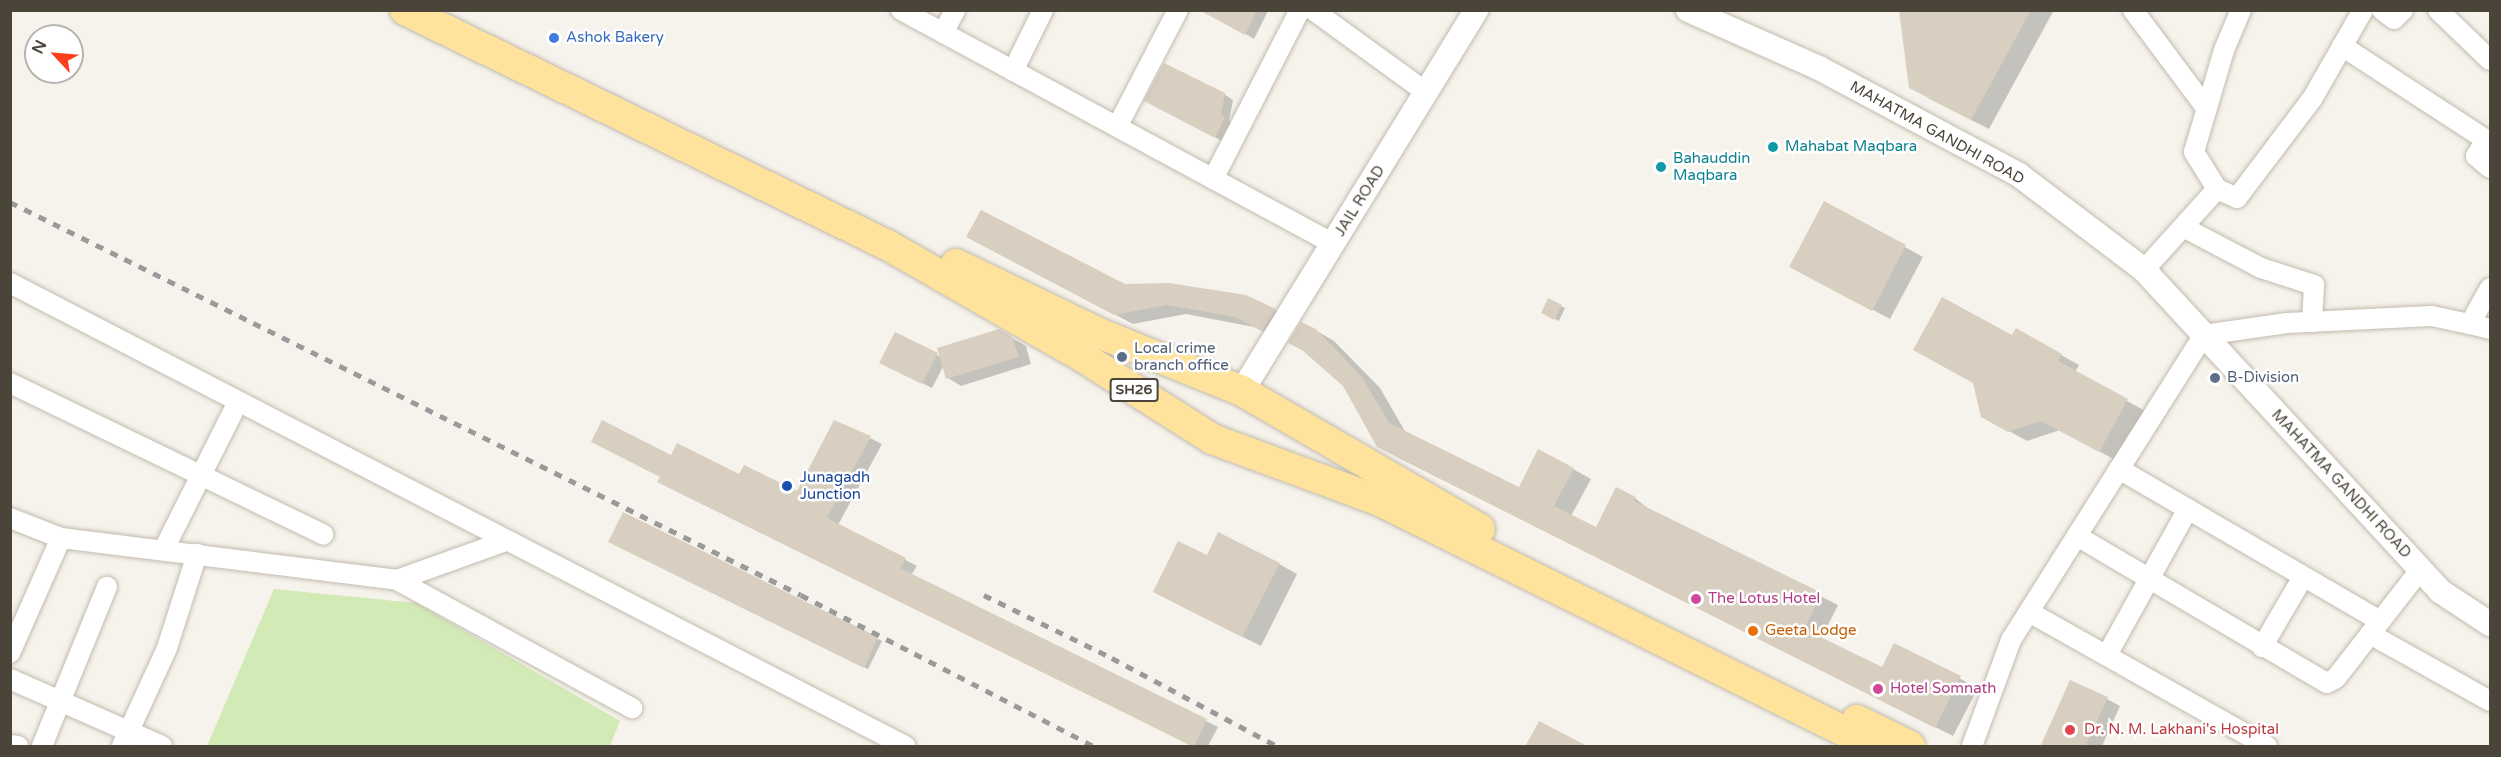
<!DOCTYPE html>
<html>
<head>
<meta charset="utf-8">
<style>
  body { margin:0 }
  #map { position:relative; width:2501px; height:757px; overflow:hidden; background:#f6f3ec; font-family:"Varela Round",sans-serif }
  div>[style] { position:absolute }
  .green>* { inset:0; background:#d2eab5 }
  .shadow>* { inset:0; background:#0003 }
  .building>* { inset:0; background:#d8cfc1 }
  .roads { filter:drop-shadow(0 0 2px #c2bbae) drop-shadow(0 0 2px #c2bbae) }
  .minor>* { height:20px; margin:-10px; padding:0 10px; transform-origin:10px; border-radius:10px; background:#fff }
  .tertiary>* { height:24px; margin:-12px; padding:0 12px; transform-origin:12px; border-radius:12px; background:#fff }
  .primary>* { height:30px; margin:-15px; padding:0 15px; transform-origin:15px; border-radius:15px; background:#ffe39c }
  .rail>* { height:4.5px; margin-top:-2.25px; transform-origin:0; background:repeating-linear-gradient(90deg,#9a9a9a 0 8px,transparent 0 16px) }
  .dots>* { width:16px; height:16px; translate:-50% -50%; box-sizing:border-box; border:3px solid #fff; border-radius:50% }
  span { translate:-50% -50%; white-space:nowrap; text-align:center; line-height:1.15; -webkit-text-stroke:5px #fff; paint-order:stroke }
  .shield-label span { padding:2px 4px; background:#fff; border:2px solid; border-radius:4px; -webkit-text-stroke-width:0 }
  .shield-label { font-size:14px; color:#4b4439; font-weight:700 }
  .shop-label { font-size:15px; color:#366cbe }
  .left { translate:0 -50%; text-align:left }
  .street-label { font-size:15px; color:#4b4439 }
  .culture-label { font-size:15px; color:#0d838f }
  .service-label { font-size:15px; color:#4e5e75 }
  .transit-label { font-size:15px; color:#164399 }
  .hotel-label { font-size:15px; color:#b23c85 }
  .food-label { font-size:15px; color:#c56008 }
  .health-label { font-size:15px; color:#be3a42 }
  .frame { position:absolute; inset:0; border:12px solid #4b4439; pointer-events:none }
  .north { position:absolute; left:24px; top:24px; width:60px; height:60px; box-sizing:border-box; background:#fff; border:2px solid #b7b4b0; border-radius:50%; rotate:296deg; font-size:16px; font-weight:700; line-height:24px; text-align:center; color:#4b4439 }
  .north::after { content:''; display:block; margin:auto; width:21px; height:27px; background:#fc3f1d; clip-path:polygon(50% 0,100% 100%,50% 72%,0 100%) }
</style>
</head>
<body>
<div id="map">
  <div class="green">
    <div style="clip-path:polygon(274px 589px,416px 603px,620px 721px,610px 746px,207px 746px)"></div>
  </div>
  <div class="shadow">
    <div style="clip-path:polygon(1204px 10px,1267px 10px,1268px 11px,1254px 39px)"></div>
    <div style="clip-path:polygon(1901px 10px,2054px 10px,1989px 129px,1928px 98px)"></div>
    <div style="clip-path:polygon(1224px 94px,1233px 100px,1229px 121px,1233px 123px,1224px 142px,1155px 105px)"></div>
    <div style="clip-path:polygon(1825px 203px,1923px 257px,1890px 319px,1809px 276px)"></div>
    <div style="clip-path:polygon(985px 246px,1125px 286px,1275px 310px,1292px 321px,1280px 340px,1254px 327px,1186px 314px,1133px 324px)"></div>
    <div style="clip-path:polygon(1548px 300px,1565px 308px,1559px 321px,1543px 312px)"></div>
    <div style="clip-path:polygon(998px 330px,1026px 346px,1031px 364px,961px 386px,948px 378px,944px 365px,932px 388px,890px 367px,896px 334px,941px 357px)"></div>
    <div style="clip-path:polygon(1315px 330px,1334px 341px,1380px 388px,1406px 433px,1519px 489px,1573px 469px,1591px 479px,1571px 516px,1597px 529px,1635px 498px,1651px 511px,1838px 605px,1821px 639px,1882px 669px,1895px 645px,1978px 688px,1953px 736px,1397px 457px)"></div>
    <div style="clip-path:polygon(2012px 337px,2061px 355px,2079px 365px,2075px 372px,2145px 411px,2117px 461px,2060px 430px,2027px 441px,2000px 426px)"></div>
    <div style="clip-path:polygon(870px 438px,882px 444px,838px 525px,917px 566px,911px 575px,1218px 727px,1208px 746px,1192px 746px,671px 488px,671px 457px,798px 493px)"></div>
    <div style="clip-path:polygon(623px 514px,882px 641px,868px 669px,610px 542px)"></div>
    <div style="clip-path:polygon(1207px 557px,1279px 564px,1297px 574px,1261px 646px,1173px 602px)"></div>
    <div style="clip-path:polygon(2107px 699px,2120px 706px,2102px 746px,2042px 746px)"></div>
  </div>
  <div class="building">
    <div style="clip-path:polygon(1199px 10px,1257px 10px,1245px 35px)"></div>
    <div style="clip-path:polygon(1899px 10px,2031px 10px,1971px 120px,1909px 88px)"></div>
    <div style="clip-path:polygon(1164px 63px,1225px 93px,1221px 115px,1225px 117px,1215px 138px,1144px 101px)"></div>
    <div style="clip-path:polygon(1824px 201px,1906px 245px,1872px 311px,1789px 267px)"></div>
    <div style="clip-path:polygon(981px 210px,1125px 284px,1169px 283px,1246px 295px,1276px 309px,1262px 331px,1235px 317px,1167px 305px,1114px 315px,966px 237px)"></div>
    <div style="clip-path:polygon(1942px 297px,2012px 335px,2016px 328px,2062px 354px,2058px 361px,2128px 399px,2099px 452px,2041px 421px,2008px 432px,1981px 417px,1973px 383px,1913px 350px)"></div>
    <div style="clip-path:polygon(1548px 298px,1562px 305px,1554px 320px,1541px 313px)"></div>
    <div style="clip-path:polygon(1301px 322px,1316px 329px,1362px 377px,1389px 423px,1519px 487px,1538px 449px,1574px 468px,1554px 506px,1596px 527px,1616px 487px,1636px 497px,1634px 501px,1822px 593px,1804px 629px,1882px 667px,1894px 643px,1961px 676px,1935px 728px,1377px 447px,1343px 386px,1302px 350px,1288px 343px)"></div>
    <div style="clip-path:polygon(999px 329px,1012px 337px,1019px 357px,946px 379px,937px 348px)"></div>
    <div style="clip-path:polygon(895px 332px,938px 353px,922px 384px,879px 363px)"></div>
    <div style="clip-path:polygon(602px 420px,671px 455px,677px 443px,739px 474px,744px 465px,797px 491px,834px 420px,871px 436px,827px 518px,906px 558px,900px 568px,1207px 719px,1194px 747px,657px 482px,660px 477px,591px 442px)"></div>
    <div style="clip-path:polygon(623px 512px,878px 637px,864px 668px,608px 542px)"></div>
    <div style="clip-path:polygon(1218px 532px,1280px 563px,1242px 637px,1153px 592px,1178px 541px,1207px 555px)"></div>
    <div style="clip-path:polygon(2070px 680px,2108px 697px,2085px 747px,2040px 747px)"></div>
    <div style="clip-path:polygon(1539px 721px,1589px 747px,1525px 747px)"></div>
  </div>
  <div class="roads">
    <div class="minor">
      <div style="left:901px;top:10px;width:491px;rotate:28.4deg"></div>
      <div style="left:1313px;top:10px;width:140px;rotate:36deg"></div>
      <div style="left:2133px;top:10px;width:122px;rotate:53.3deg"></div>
      <div style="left:2382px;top:10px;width:15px;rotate:37deg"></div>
      <div style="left:2394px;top:19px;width:13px;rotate:-45deg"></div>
      <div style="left:2438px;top:10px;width:72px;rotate:43.9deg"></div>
      <div style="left:943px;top:33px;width:26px;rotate:-62deg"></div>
      <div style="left:2342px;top:46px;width:172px;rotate:33.1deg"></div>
      <div style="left:2486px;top:140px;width:19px;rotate:122deg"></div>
      <div style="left:2476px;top:156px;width:18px;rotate:41deg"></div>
      <div style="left:1013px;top:71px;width:68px;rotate:-63.8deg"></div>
      <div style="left:1117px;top:127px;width:132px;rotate:-62.5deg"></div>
      <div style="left:1213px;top:179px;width:190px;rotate:-62.8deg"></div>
      <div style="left:2217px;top:189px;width:44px;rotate:-121.9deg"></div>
      <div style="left:2194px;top:152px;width:106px;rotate:-73.6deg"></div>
      <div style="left:2224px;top:50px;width:43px;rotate:-67deg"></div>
      <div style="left:2183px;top:227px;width:88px;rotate:27.7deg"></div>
      <div style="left:2261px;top:268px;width:56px;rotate:17.8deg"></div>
      <div style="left:2314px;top:285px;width:37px;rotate:93deg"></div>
      <div style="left:2144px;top:270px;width:109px;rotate:-48deg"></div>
      <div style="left:2217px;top:189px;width:22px;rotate:24deg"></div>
      <div style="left:2237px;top:198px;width:124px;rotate:-52.9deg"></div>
      <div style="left:2312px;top:99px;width:103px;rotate:-60.2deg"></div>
      <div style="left:10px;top:283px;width:1008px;rotate:27.35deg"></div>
      <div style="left:2470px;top:324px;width:21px;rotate:14deg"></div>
      <div style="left:10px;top:383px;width:348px;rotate:25.8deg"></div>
      <div style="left:2119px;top:469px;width:302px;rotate:30.2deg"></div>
      <div style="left:10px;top:518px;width:55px;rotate:21.4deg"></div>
      <div style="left:61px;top:538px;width:339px;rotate:7.1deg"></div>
      <div style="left:397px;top:580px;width:116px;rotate:-19.7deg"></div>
      <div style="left:2077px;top:536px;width:290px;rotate:30.5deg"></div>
      <div style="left:2327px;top:683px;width:10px;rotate:-29deg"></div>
      <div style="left:2336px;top:678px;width:137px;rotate:-52.1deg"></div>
      <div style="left:164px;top:549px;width:165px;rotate:-63.3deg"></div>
      <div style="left:397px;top:580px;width:268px;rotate:28.6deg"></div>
      <div style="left:2029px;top:612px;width:273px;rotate:29.4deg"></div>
      <div style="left:2370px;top:634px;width:137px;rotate:29.2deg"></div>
      <div style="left:2262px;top:647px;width:81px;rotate:-59.6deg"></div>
      <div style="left:10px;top:653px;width:126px;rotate:-66.1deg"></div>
      <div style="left:2107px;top:655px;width:167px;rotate:-61deg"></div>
      <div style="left:10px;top:679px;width:166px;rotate:23.8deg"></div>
      <div style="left:10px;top:745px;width:8px;rotate:7deg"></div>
      <div style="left:42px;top:746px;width:172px;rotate:-67.8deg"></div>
      <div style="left:122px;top:746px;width:108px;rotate:-65.3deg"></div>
      <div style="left:167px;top:648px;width:99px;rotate:-72.3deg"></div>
      <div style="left:1972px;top:746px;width:113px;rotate:-69.8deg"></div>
      <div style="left:2011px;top:640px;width:361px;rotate:-57.7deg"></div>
      <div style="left:2204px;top:335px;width:84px;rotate:-8.2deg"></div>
      <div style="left:2287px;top:323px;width:145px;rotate:-2.8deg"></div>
      <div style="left:2432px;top:316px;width:39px;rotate:12deg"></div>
      <div style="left:2470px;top:324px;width:41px;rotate:-60.9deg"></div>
    </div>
    <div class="tertiary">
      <div style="left:1688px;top:10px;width:143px;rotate:23.9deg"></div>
      <div style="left:1819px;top:68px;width:227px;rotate:28.1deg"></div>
      <div style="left:2019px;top:175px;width:157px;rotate:37.2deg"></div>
      <div style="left:2144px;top:270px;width:437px;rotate:47.3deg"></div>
      <div style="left:2440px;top:591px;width:60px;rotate:33.4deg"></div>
      <div style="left:1242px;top:391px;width:447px;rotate:-58.4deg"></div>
    </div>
    <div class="primary">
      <div style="left:405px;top:10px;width:538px;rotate:25.99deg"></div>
      <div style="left:889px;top:246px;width:224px;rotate:29.8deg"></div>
      <div style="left:1083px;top:357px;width:153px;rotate:32.4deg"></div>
      <div style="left:1212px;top:439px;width:179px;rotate:20.3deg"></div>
      <div style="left:1380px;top:501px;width:551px;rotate:26.38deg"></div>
      <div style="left:956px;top:264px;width:161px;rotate:25.8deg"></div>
      <div style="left:1101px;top:334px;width:152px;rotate:22deg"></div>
      <div style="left:1242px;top:391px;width:275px;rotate:30.1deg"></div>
      <div style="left:1857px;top:720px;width:59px;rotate:26.1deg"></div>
    </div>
  </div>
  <div class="rail">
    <div style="left:10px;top:202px;width:883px;rotate:26.42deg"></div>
    <div style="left:801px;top:595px;width:329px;rotate:27.3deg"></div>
    <div style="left:984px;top:595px;width:143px;rotate:26.2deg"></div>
    <div style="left:1112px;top:658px;width:187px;rotate:28.1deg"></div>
  </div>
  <div class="dots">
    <div style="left:554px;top:38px;background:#3f7fe0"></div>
    <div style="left:1773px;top:147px;background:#0f9aa8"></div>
    <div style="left:1661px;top:167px;background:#0f9aa8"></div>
    <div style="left:1122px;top:357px;background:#5c6f8a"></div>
    <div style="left:2215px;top:378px;background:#5c6f8a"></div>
    <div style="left:787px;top:486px;background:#1a4fb4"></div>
    <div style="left:1696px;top:599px;background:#d1479c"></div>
    <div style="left:1753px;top:631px;background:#e8710a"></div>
    <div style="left:1878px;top:689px;background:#d1479c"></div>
    <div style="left:2070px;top:730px;background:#e0444e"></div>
  </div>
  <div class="shield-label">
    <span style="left:1134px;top:390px">SH26</span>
  </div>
  <div class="shop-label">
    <span class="left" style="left:566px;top:38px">Ashok Bakery</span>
  </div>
  <div class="street-label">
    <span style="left:1937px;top:133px;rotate:29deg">MAHATMA GANDHI ROAD</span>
    <span style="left:1360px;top:201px;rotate:-58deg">JAIL ROAD</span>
    <span style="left:2341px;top:484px;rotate:47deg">MAHATMA GANDHI ROAD</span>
  </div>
  <div class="culture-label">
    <span class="left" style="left:1785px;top:147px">Mahabat Maqbara</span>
    <span class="left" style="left:1673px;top:167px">Bahauddin<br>Maqbara</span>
  </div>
  <div class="service-label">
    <span class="left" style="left:1134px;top:357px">Local crime<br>branch office</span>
    <span class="left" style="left:2227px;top:378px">B-Division</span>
  </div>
  <div class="transit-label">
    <span class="left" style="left:800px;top:486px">Junagadh<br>Junction</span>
  </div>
  <div class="hotel-label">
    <span class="left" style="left:1708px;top:599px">The Lotus Hotel</span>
    <span class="left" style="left:1890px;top:689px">Hotel Somnath</span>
  </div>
  <div class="food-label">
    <span class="left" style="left:1765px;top:631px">Geeta Lodge</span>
  </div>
  <div class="health-label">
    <span class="left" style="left:2084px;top:730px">Dr. N. M. Lakhani's Hospital</span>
  </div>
  <div class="frame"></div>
  <div class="north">N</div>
</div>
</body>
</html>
